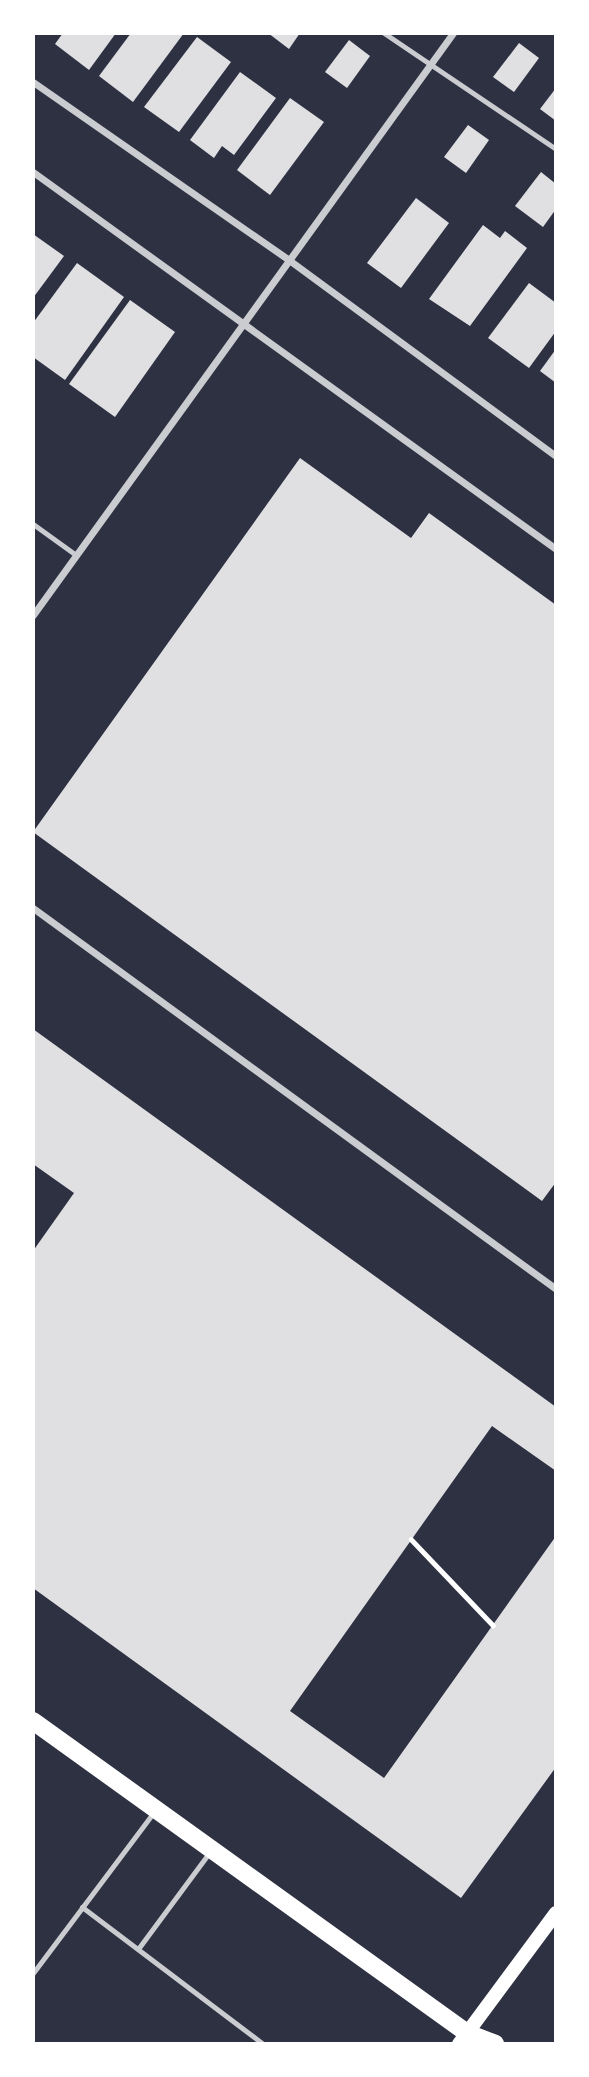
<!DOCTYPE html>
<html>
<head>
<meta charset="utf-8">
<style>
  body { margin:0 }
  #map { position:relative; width:589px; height:2077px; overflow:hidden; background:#2d3142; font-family:Signika,sans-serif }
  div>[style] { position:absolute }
  .building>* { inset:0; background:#e0e0e3 }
  .path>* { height:4.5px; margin:-2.25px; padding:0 2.25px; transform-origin:2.25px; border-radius:2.25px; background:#fff }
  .service>* { height:5px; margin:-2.5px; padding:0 2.5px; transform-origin:2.5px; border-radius:2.5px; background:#caccd0 }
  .minor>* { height:7px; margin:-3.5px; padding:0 3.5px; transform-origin:3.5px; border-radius:3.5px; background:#caccd0 }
  .secondary>* { height:14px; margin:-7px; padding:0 7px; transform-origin:7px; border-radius:7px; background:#fff }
  .primary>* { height:18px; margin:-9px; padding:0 9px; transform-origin:9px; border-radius:9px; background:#fff }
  span { translate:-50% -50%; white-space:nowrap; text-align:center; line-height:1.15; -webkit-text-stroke:7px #fff; paint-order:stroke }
  .frame { position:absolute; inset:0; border:35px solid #fff; pointer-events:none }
</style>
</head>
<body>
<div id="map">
  <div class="building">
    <div style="clip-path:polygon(63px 33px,116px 33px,89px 70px,55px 44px)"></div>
    <div style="clip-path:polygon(131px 33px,184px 33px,133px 102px,99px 76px)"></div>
    <div style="clip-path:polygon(268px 33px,300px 33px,289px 49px)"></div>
    <div style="clip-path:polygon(197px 37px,231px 62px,179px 132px,144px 107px)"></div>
    <div style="clip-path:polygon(349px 40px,370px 56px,347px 88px,325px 72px)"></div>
    <div style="clip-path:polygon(519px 43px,539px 58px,514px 92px,493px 77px)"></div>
    <div style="clip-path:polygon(240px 72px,276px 98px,234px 155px,222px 146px,214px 158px,190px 140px)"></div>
    <div style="clip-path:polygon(556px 88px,556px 121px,540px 109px)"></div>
    <div style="clip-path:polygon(290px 98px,324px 122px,270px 195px,237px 170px)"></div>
    <div style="clip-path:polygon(468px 125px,489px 140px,466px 173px,444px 157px)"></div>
    <div style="clip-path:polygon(541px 172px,556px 184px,556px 209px,543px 227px,515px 206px)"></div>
    <div style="clip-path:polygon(416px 198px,449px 223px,401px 288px,367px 263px)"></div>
    <div style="clip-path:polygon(483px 225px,500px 238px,505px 231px,527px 248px,470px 326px,429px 299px)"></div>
    <div style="clip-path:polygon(33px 234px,64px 256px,33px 298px)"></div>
    <div style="clip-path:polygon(77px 263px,124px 297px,65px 380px,33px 357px,33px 323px)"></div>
    <div style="clip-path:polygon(529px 283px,556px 303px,556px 331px,529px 368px,488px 338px)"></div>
    <div style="clip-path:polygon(130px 300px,175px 332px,115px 417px,69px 384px)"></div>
    <div style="clip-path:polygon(556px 349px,556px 383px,540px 371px)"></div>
    <div style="clip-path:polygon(300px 458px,411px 538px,429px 513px,556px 605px,556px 1182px,542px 1201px,33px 832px)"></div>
    <div style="clip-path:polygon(33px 1029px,556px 1407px,556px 1471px,492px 1426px,290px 1711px,384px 1778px,556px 1536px,556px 1767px,461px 1898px,33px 1588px,33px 1251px,74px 1193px,33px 1164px)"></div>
  </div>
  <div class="path">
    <div style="left:411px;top:1539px;width:119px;rotate:46.4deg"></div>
  </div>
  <div class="service">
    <div style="left:384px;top:33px;width:207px;rotate:34deg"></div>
    <div style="left:33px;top:524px;width:53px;rotate:35.8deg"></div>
    <div style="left:82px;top:1907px;width:227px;rotate:37.1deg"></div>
    <div style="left:138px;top:1949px;width:119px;rotate:-53.5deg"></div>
    <div style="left:33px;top:1973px;width:201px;rotate:-53.1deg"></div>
  </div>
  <div class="minor">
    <div style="left:33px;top:82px;width:312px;rotate:34.8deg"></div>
    <div style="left:289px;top:260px;width:331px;rotate:36.3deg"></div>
    <div style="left:33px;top:172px;width:645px;rotate:35.79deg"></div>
    <div style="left:33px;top:615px;width:718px;rotate:-54.18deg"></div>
    <div style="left:33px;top:908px;width:647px;rotate:36.07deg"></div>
  </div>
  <div class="secondary">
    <div style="left:459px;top:2044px;width:163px;rotate:-53.5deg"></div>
  </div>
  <div class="primary">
    <div style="left:33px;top:1721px;width:535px;rotate:35.71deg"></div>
    <div style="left:467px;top:2033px;width:30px;rotate:21deg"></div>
  </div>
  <div class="frame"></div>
</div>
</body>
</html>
